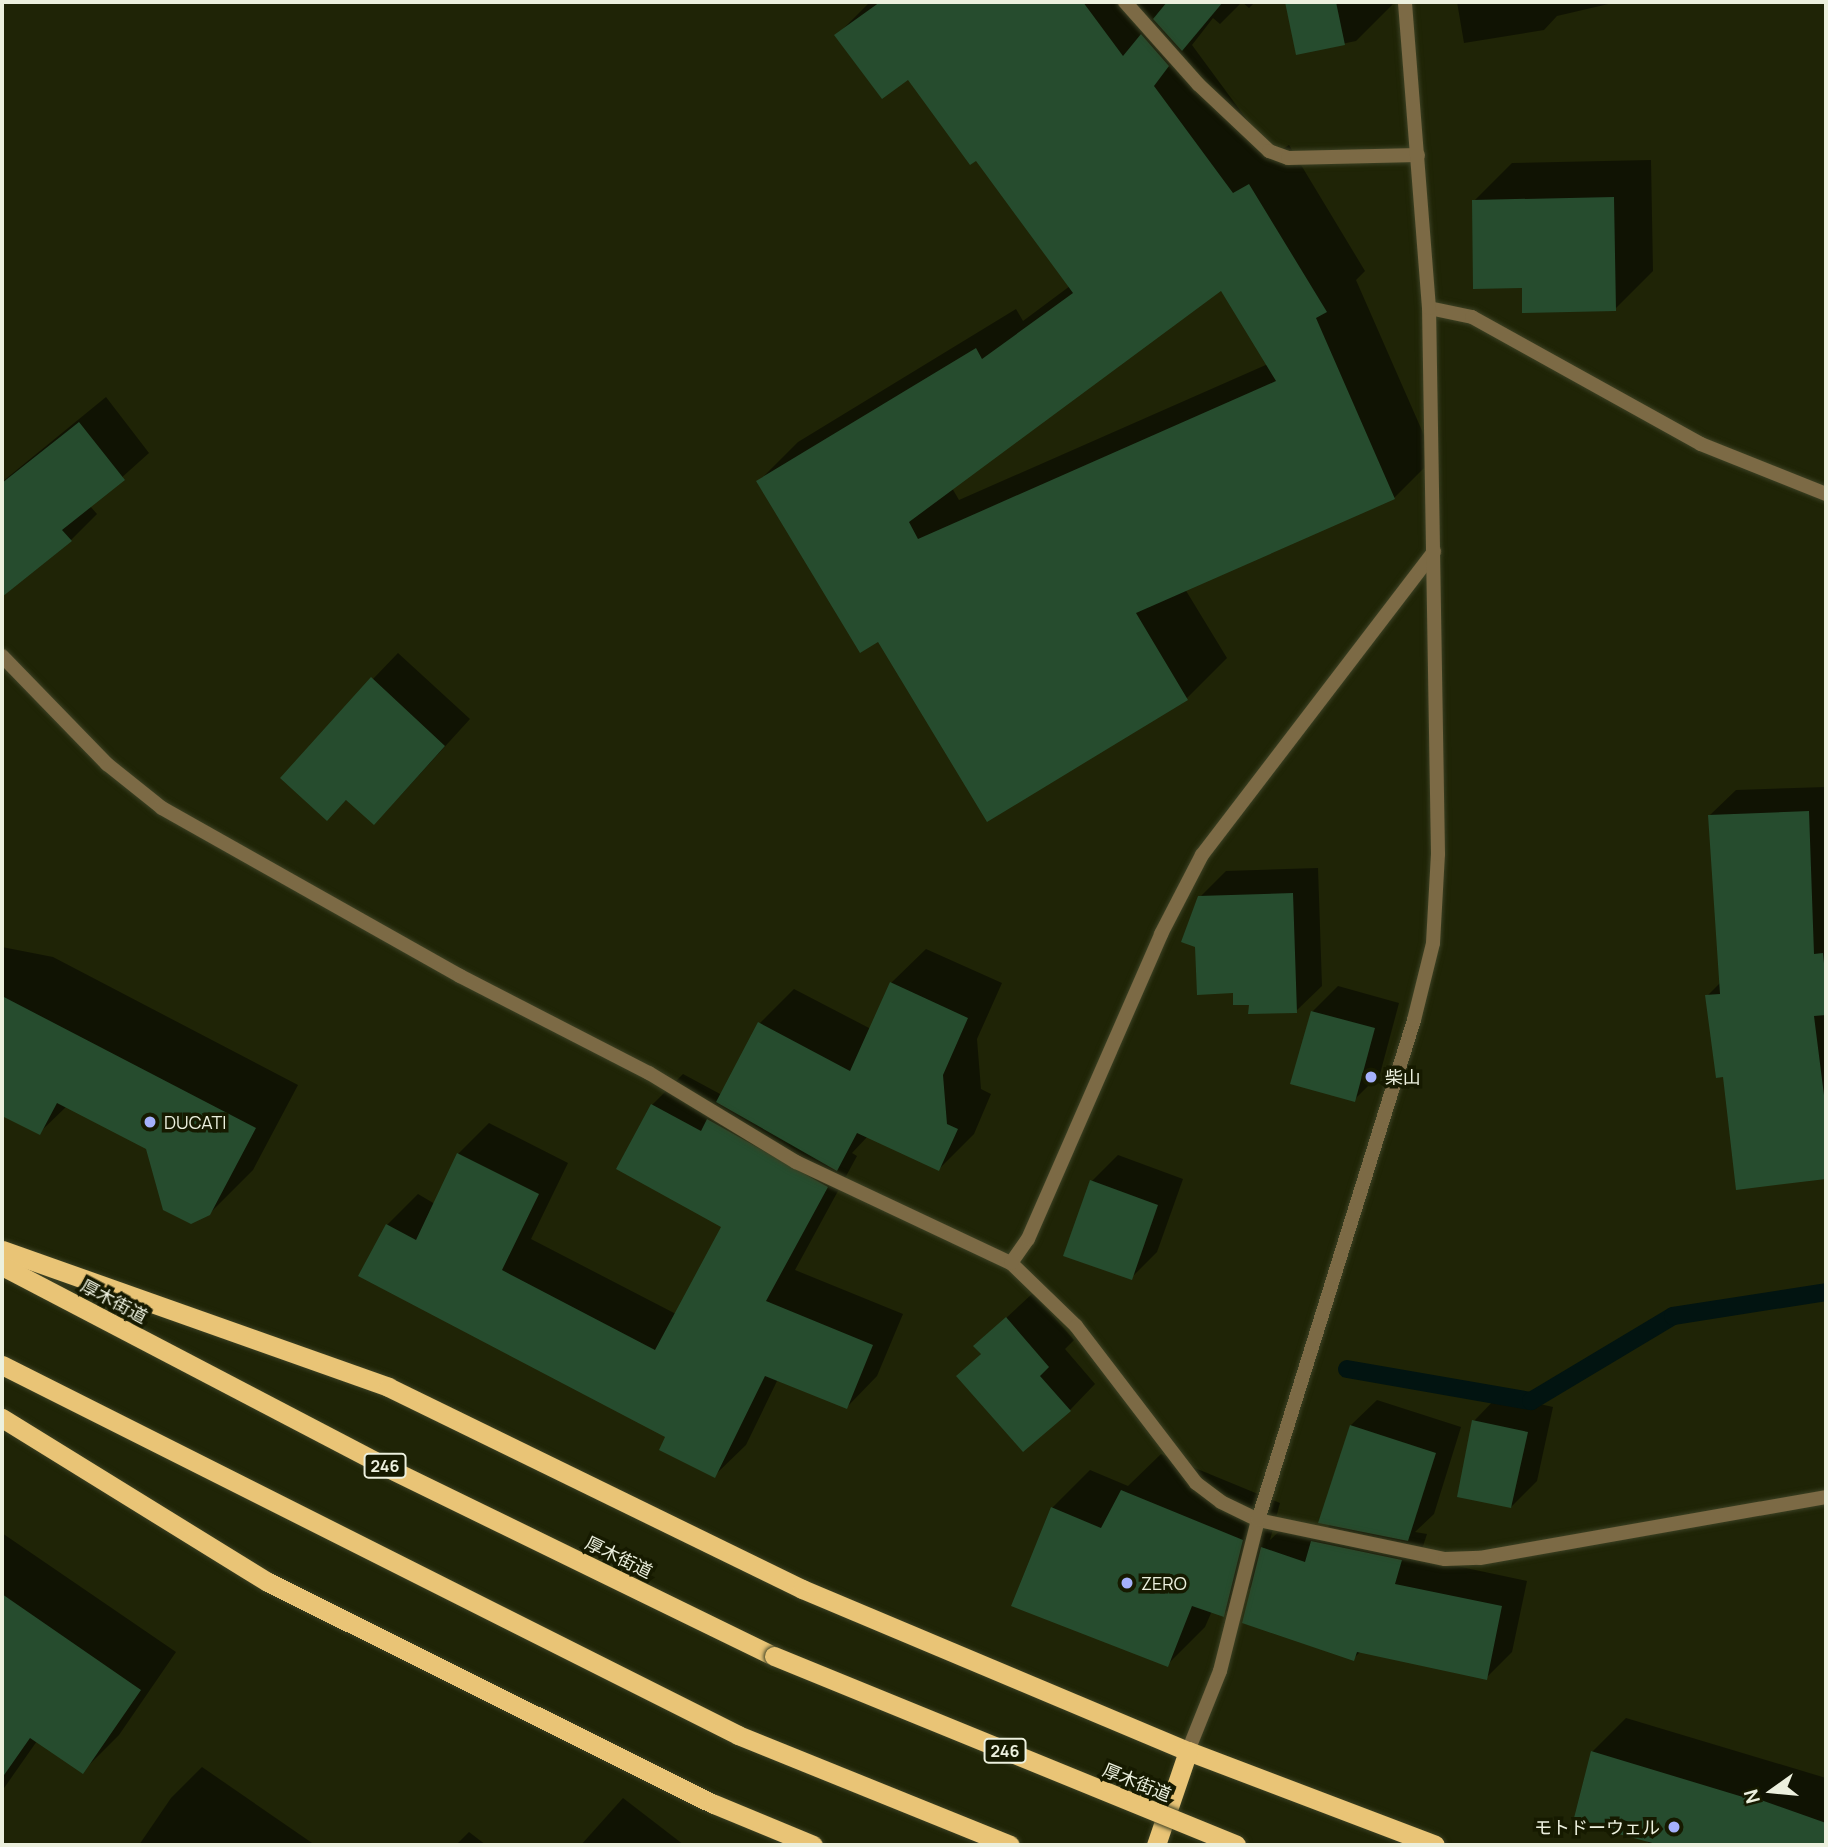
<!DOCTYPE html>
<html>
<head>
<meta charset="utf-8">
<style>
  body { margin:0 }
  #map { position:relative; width:1828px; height:1847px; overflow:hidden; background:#1f2406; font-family:Manrope,"Noto Sans JP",sans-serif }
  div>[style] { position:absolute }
  .shadow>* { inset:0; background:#0007 }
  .stream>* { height:18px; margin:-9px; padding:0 9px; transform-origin:9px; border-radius:9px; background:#021411 }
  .building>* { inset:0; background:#264c2e }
  .roads { filter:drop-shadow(0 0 2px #3c4124) drop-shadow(0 0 2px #3c4124) }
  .service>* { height:14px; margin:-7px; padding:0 7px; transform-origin:7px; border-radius:7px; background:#7c6a45 }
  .minor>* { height:14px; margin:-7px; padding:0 7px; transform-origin:7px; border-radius:7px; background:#7c6a45 }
  .tertiary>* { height:14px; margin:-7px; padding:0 7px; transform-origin:7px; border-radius:7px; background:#7c6a45 }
  .trunk>* { height:19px; margin:-9.5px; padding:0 9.5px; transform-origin:9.5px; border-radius:9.5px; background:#e9c476 }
  .bridges { filter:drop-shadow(0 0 2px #3c4124) drop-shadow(0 0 2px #3c4124) }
  .trunk-bridge>* { height:19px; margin:-9.5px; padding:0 9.5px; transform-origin:9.5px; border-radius:9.5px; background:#e9c476 }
  .dots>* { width:19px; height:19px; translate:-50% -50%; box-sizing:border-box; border:4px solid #161a00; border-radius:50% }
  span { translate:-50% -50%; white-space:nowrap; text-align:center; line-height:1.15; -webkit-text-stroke:7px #161a00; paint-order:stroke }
  .shield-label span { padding:2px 5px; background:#161a00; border:2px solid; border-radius:5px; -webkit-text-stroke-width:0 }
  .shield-label { font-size:16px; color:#ecf0de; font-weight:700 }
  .poi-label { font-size:18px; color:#ecf0de }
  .left { translate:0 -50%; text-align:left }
  .right { translate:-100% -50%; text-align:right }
  .street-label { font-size:18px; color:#ecf0de }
  .frame { position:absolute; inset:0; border:4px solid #ecf0de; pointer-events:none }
  .north { position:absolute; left:1737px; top:1756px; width:70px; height:70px; -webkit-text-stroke:5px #161a00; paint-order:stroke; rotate:255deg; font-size:19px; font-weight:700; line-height:28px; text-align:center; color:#ecf0de }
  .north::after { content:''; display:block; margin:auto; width:24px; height:32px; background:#ecf0de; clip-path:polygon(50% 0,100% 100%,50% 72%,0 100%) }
</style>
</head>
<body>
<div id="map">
  <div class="shadow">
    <div style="clip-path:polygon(evenodd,870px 2px,1255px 2px,1249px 8px,1242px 2px,1220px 24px,1213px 18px,1192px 45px,1273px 155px,1289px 145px,1365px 271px,1356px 280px,1434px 458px,1394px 498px,1185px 589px,1227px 658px,1187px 698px,987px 820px,879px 639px,758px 482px,798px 442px,1016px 309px,1023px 321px,1070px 286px,977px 159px,908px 78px,837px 35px,870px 2px,1222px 289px,1268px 364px,959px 500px,952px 488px,1222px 289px)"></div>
    <div style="clip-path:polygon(1287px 2px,1395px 2px,1356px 41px,1297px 53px)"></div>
    <div style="clip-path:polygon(1457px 2px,1617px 2px,1557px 16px,1544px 30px,1464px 43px)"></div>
    <div style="clip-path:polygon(1651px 160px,1653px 271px,1615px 309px,1523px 286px,1474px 201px,1512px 163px)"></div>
    <div style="clip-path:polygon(106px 397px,149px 453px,90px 506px,97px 514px,71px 540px,13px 586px,2px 572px,2px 523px,6px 519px,2px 482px)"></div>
    <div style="clip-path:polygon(398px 653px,470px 719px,399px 797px,347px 799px,327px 819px,373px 679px)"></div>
    <div style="clip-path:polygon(1826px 787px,1826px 1178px,1738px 1188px,1725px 1075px,1707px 996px,1721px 982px,1710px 815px,1736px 790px)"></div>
    <div style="clip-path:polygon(1318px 868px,1322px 986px,1296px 1011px,1251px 1003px,1235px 991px,1197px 946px,1200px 897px,1226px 871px)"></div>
    <div style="clip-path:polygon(2px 947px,53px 957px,298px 1085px,253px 1170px,209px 1214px,147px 1148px,67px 1106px,39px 1133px,2px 1114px)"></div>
    <div style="clip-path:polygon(926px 949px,1002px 983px,977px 1039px,981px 1089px,991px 1094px,974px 1134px,939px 1169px,868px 1136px,852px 1153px,857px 1156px,795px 1270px,903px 1314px,877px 1376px,847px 1407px,778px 1379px,746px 1445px,715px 1475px,387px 1225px,418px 1194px,435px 1204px,458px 1154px,489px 1123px,568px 1163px,531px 1239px,676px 1314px,723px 1226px,618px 1168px,652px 1105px,683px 1074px,722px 1095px,760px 1023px,794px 989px,871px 1029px,891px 983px)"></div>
    <div style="clip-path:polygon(1338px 986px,1399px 1003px,1380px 1074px,1354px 1100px,1312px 1012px)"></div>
    <div style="clip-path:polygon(1118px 1155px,1183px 1179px,1157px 1252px,1131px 1278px,1092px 1181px)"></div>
    <div style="clip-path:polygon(1033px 1293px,1074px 1340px,1065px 1349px,1095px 1384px,1070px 1410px,959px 1376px,982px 1353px,976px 1346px)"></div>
    <div style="clip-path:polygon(1499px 1395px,1553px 1407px,1537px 1481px,1511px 1507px,1474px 1421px)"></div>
    <div style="clip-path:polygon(1377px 1400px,1461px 1427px,1434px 1514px,1415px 1532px,1427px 1534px,1419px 1558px,1527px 1581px,1512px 1652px,1486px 1678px,1361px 1651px,1353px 1659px,1254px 1584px,1223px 1615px,1212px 1611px,1205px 1627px,1167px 1665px,1052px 1508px,1090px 1470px,1128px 1486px,1161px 1454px,1280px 1503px,1270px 1540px,1289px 1522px,1322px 1533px,1331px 1524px,1351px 1425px)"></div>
    <div style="clip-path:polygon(2px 1533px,176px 1652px,119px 1735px,82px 1772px,37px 1741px,2px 1791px)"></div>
    <div style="clip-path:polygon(1626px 1718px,1826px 1778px,1826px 1845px,1650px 1845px,1592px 1752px)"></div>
    <div style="clip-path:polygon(202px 1767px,315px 1845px,139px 1845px,171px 1798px)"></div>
    <div style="clip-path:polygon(623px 1798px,684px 1845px,581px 1845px)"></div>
    <div style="clip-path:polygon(469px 1832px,486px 1845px,456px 1845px)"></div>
  </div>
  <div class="stream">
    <div style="left:1347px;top:1369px;width:187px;rotate:9.9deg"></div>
    <div style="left:1531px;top:1401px;width:165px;rotate:-30.9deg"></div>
    <div style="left:1673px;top:1316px;width:155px;rotate:-8.9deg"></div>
  </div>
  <div class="building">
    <div style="clip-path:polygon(evenodd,880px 2px,1083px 2px,1123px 56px,1141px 34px,1169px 66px,1154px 86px,1233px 193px,1249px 184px,1327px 312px,1316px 318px,1395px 499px,1136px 613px,1188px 700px,987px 822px,878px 642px,860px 653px,756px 481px,976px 348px,982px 359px,1073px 293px,976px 161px,970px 165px,908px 80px,882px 99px,834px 35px,880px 2px,1221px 291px,1276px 381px,918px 539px,909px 522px,1221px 291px)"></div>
    <div style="clip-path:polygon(1167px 2px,1223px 2px,1182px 51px,1153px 19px)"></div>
    <div style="clip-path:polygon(1285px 2px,1336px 2px,1345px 45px,1296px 55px)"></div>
    <div style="clip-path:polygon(1614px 197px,1616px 311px,1522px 313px,1522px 288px,1473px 289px,1472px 200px)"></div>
    <div style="clip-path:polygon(79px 422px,125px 480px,62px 530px,72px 541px,2px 597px,2px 483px)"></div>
    <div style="clip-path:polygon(371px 677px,445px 746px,374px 825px,346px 800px,327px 821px,280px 778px)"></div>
    <div style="clip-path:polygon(1809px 811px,1814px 954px,1823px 953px,1826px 984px,1826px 1015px,1814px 1016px,1826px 1111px,1826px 1179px,1736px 1190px,1723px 1077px,1716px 1078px,1705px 995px,1720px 994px,1708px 815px)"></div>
    <div style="clip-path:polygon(1293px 893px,1297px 1013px,1248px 1014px,1249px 1005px,1233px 1005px,1233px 993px,1197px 995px,1195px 947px,1181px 942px,1198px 896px)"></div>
    <div style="clip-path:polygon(890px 982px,968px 1018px,943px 1075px,947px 1124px,958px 1129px,939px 1171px,857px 1133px,837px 1171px,716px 1102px,758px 1022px,850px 1071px)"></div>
    <div style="clip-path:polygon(2px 996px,256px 1128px,210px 1215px,191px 1224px,163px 1210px,146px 1149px,57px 1103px,40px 1135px,2px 1116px)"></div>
    <div style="clip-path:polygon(1311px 1011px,1375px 1028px,1355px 1102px,1290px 1084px)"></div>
    <div style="clip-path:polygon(651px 1104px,701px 1131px,707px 1119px,828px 1187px,766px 1301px,873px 1345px,847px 1409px,765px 1376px,715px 1478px,659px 1450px,665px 1437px,358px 1276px,386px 1224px,416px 1240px,457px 1153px,539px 1194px,502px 1270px,655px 1350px,721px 1227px,616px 1169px)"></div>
    <div style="clip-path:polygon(1090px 1180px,1158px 1205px,1132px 1280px,1063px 1256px)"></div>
    <div style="clip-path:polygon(1006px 1317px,1049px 1367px,1040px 1376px,1071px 1411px,1023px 1452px,956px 1376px,981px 1354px,973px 1346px)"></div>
    <div style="clip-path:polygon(1472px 1420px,1528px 1432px,1511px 1508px,1457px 1497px)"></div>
    <div style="clip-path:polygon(1350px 1425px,1436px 1453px,1408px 1541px,1318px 1523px)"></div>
    <div style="clip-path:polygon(1121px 1490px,1243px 1540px,1224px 1617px,1192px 1606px,1168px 1667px,1011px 1606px,1051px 1507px,1101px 1528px)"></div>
    <div style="clip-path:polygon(1311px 1541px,1402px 1560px,1395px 1584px,1502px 1606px,1487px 1680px,1357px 1652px,1354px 1661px,1242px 1623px,1261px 1547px,1305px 1562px)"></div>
    <div style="clip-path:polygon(2px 1594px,141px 1690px,83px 1774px,30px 1738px,2px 1778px)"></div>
    <div style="clip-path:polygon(1591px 1751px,1743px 1797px,1744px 1794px,1826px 1823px,1826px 1845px,1660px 1845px,1573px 1822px)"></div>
  </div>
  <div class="roads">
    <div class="service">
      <div style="left:1429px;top:308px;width:44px;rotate:11.8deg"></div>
      <div style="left:1472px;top:317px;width:262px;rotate:29deg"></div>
      <div style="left:1701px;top:444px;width:135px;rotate:21.8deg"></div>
      <div style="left:2px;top:656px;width:151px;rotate:45.8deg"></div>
      <div style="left:107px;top:764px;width:70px;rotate:38.7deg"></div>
      <div style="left:162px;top:808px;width:342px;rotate:29.4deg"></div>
      <div style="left:460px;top:976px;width:212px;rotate:27.2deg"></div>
      <div style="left:649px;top:1073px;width:172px;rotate:31.2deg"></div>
      <div style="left:796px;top:1162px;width:238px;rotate:25.2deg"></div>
      <div style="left:1011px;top:1263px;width:91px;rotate:44.1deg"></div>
      <div style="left:1076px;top:1326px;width:198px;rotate:52.6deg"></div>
      <div style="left:1196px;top:1483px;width:31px;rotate:37deg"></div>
      <div style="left:1221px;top:1502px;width:41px;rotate:25.9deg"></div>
      <div style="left:1258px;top:1520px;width:191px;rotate:11.8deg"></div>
      <div style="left:1445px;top:1559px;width:35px;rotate:-2deg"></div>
      <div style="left:1480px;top:1558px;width:351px;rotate:-10deg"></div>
      <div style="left:1011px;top:1263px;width:29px;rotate:-55deg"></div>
      <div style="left:1028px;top:1239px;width:333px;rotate:-66.4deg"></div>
      <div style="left:1161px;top:934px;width:89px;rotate:-62.6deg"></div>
      <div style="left:1202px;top:855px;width:382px;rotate:-52.6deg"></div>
    </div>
    <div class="minor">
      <div style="left:1125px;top:2px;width:110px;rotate:48.3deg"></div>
      <div style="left:1198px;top:84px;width:98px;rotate:43.3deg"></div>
      <div style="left:1269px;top:151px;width:20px;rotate:20deg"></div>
      <div style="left:1288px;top:158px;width:130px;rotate:-1.3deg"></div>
    </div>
    <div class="tertiary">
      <div style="left:1188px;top:1751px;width:86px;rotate:-68.2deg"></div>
      <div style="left:1220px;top:1671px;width:156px;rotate:-75.9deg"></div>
      <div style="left:1258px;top:1520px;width:524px;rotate:-72.67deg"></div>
      <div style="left:1414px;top:1020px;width:79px;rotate:-76.1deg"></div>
      <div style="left:1433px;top:943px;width:89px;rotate:-86.8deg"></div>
      <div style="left:1438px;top:854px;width:546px;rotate:-90.94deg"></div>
      <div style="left:1429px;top:308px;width:307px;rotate:-94.5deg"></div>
    </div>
    <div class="trunk">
      <div style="left:2px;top:1250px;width:410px;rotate:19.5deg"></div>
      <div style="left:388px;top:1387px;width:461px;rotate:26deg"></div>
      <div style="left:802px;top:1589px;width:419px;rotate:22.8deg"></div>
      <div style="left:1188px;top:1751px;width:264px;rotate:20.8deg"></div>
      <div style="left:2px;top:1266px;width:436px;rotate:27.6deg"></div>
      <div style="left:388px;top:1468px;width:429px;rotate:26deg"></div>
      <div style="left:2px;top:1365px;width:824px;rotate:26.69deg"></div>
      <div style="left:738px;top:1735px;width:293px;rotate:22deg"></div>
      <div style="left:2px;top:1418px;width:312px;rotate:31.7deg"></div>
      <div style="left:268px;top:1582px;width:498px;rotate:26.5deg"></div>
      <div style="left:714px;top:1804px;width:107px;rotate:22.5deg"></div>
      <div style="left:1156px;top:1845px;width:99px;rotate:-71.2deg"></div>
    </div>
  </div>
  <div class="bridges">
    <div class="trunk-bridge">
      <div style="left:774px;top:1656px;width:499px;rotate:22.2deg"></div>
    </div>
  </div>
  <div class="dots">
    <div style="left:1371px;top:1077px;background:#a5b1fc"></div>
    <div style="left:150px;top:1122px;background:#a5b1fc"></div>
    <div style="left:1127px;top:1583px;background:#a5b1fc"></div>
    <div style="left:1674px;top:1827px;background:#a5b1fc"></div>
  </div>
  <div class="shield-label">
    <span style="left:385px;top:1466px">246</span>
    <span style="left:1005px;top:1751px">246</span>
  </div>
  <div class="poi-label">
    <span class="left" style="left:1385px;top:1077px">柴山</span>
    <span class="left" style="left:164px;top:1122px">DUCATI</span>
    <span class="left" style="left:1141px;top:1583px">ZERO</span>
    <span class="right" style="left:1660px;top:1827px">モトドーウェル</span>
  </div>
  <div class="street-label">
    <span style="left:114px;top:1301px;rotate:28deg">厚木街道</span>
    <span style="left:619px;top:1557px;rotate:26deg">厚木街道</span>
    <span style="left:1137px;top:1782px;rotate:22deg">厚木街道</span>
  </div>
  <div class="frame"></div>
  <div class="north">N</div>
</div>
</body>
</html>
